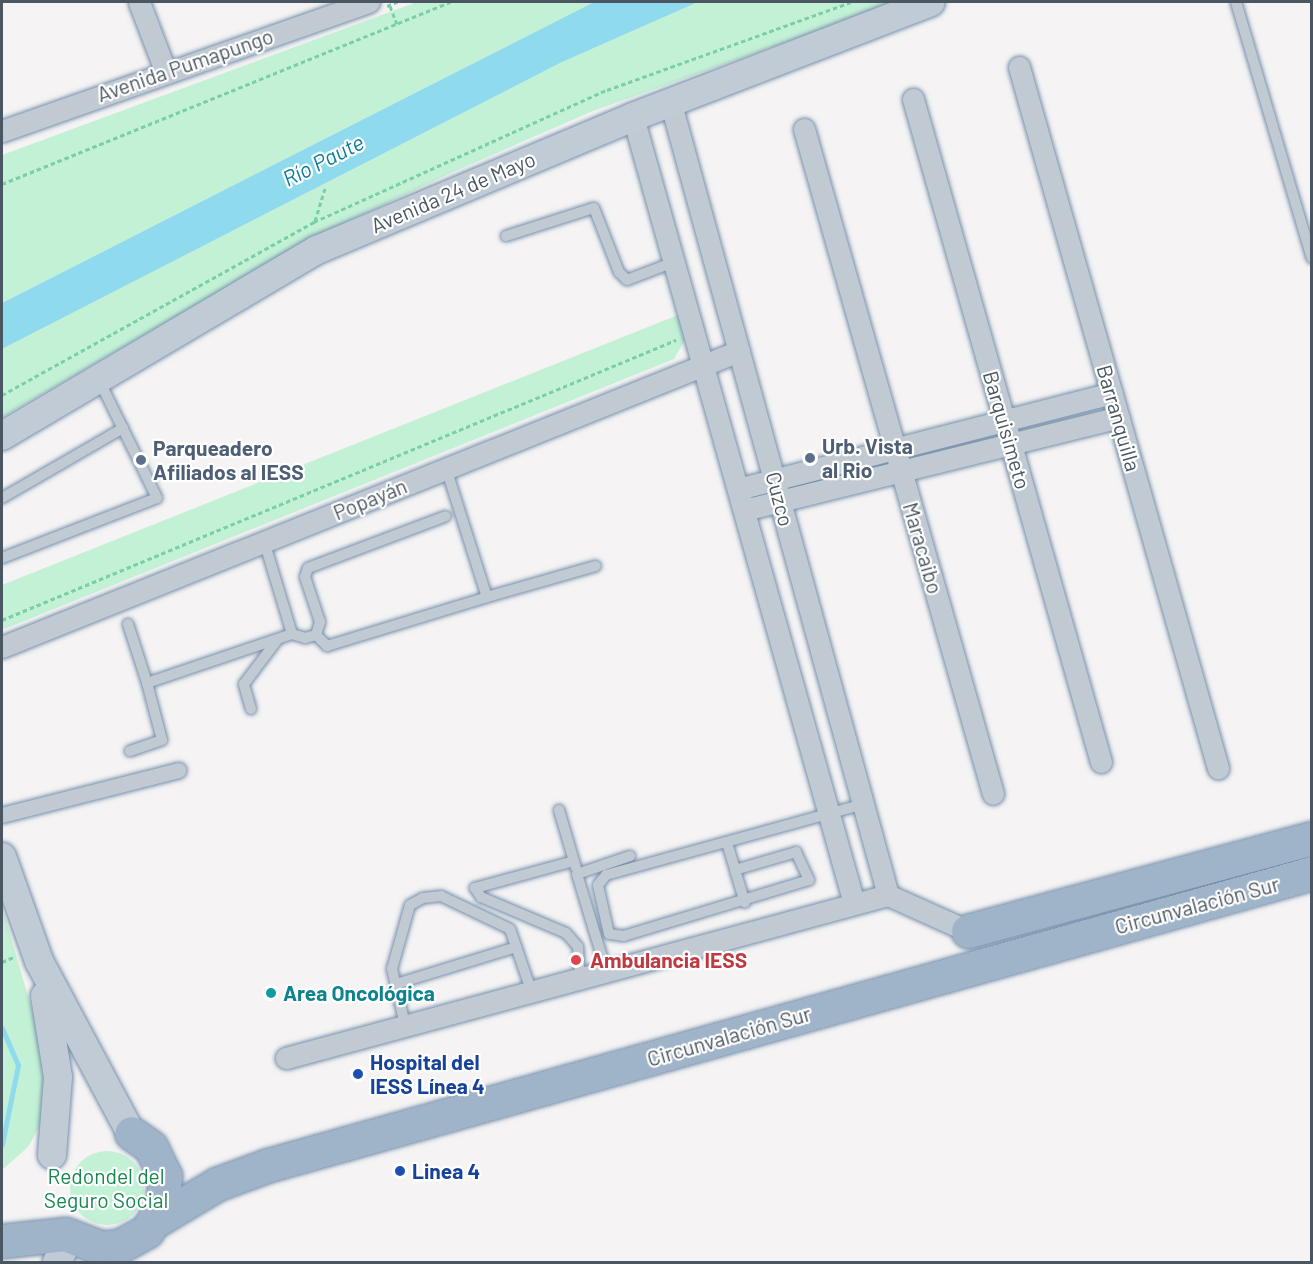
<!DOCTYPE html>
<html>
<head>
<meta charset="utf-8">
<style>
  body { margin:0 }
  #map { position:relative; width:1313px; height:1264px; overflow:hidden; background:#f5f3f3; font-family:Barlow,sans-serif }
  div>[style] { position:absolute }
  .green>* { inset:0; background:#c3f1d5 }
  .round { border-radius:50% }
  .water>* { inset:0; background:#90daee }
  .stream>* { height:5px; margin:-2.5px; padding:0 2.5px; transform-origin:2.5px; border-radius:2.5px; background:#90daee }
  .path>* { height:3px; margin-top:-1.5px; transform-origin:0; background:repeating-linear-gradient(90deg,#7ad0a6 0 4.5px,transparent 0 7.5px) }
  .roads { filter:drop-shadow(0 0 2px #7690ad) drop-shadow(0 0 2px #7690ad) }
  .service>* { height:10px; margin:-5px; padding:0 5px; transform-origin:5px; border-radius:5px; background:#c1cad2 }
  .pedestrian>* { height:15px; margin:-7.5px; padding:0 7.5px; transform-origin:7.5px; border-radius:7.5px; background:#c1cad2 }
  .minor>* { height:21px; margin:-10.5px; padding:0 10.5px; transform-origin:10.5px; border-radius:10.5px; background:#c1cad2 }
  .secondary>* { height:28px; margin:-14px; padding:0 14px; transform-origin:14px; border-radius:14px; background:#c1cbd6 }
  .trunk>* { height:33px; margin:-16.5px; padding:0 16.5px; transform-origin:16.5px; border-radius:16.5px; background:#9fb4c9 }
  .dots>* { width:16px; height:16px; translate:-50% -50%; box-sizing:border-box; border:3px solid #fff; border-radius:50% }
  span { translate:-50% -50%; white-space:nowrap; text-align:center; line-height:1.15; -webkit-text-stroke:4.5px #fff; paint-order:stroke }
  .street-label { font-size:21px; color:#4a5661 }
  .service-label { font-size:21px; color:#4e5e75; font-weight:700 }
  .left { translate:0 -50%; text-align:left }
  .health-label { font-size:21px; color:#be3a42; font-weight:700 }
  .culture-label { font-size:21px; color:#0d838f; font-weight:700 }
  .transit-label { font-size:21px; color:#164399; font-weight:700 }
  .park-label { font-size:21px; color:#17864f }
  .water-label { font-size:22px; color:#0c7c9b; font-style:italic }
  .frame { position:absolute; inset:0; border:3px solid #4a5661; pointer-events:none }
</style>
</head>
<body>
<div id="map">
  <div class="green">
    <div style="clip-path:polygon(417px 2px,594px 2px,2px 303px,2px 155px)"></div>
    <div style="clip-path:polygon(698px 2px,898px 2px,593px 111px,451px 173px,314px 237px,2px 417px,2px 349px,560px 63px)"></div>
    <div style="clip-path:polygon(678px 315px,685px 340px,674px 359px,2px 630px,2px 585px)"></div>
    <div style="clip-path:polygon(2px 907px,51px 1075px,47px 1113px,28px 1147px,2px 1170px)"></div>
    <div class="round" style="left:70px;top:1151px;width:74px;height:74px"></div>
  </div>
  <div class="water">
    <div style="clip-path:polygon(594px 2px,698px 2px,560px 63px,2px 349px,2px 303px)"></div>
  </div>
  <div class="stream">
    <div style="left:2px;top:1028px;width:40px;rotate:66.6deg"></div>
    <div style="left:18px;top:1065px;width:81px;rotate:101.4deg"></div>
  </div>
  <div class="path">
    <div style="left:387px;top:6px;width:11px;rotate:-22deg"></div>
    <div style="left:390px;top:6px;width:19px;rotate:69deg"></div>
    <div style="left:2px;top:184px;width:484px;rotate:-22.1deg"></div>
    <div style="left:315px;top:221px;width:34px;rotate:-73deg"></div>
    <div style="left:2px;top:395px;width:357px;rotate:-29deg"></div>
    <div style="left:314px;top:222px;width:321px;rotate:-24.3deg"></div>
    <div style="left:607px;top:90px;width:260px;rotate:-19.8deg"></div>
    <div style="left:2px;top:620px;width:730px;rotate:-22.56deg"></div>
    <div style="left:2px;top:962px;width:13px;rotate:-23deg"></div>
  </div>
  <div class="roads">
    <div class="service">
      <div style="left:1236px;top:2px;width:267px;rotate:73.5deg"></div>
      <div style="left:506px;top:236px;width:92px;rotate:-17.7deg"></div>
      <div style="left:594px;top:208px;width:69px;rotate:68.7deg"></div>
      <div style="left:619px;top:272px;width:11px;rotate:45deg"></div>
      <div style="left:627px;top:280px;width:50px;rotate:-21deg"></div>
      <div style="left:446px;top:468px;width:135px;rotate:72.4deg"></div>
      <div style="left:487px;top:597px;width:113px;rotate:-15.9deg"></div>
      <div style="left:2px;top:498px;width:140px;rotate:-30deg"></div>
      <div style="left:264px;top:541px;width:97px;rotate:73.2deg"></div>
      <div style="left:292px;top:634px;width:14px;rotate:17deg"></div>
      <div style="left:305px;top:638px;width:11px;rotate:-15deg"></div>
      <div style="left:316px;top:635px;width:14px;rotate:-73deg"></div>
      <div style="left:320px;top:622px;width:47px;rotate:-108.4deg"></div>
      <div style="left:305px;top:577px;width:9px;rotate:-72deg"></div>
      <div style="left:308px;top:568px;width:147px;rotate:-20.6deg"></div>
      <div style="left:2px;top:558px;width:166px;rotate:-21.2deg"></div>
      <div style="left:157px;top:498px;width:131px;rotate:-116.2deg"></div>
      <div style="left:128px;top:624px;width:62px;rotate:72.1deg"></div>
      <div style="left:316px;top:635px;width:16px;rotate:45deg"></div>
      <div style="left:327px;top:646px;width:167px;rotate:-17deg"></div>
      <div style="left:251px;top:709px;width:26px;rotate:-106deg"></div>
      <div style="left:244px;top:684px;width:56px;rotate:-52.9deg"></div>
      <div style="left:130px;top:751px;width:34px;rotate:-19deg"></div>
      <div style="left:162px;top:740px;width:59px;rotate:-104.7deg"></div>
      <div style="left:147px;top:683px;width:153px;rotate:-18.7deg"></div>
      <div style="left:559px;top:810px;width:60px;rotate:73.7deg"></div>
      <div style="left:727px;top:843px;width:28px;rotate:73deg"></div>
      <div style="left:735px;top:870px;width:64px;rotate:-16.4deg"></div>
      <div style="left:796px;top:852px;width:31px;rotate:65deg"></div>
      <div style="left:809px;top:880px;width:193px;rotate:163.2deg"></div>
      <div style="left:624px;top:936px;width:15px;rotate:-172deg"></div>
      <div style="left:609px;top:934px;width:50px;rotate:-102.7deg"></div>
      <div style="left:598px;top:885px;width:13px;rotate:-51deg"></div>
      <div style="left:606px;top:875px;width:267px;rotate:-15.4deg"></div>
      <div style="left:574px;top:861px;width:103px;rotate:164.7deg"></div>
      <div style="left:475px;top:888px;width:11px;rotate:56deg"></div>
      <div style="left:481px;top:897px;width:92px;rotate:23deg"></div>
      <div style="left:566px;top:933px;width:18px;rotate:49deg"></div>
      <div style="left:578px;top:947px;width:29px;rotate:86deg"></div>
      <div style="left:735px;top:870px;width:34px;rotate:73deg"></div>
      <div style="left:606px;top:970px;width:100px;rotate:-106.8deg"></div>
      <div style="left:577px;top:874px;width:56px;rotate:-18.8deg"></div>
      <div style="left:396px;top:984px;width:126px;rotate:-17.1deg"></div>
      <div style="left:406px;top:1029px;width:62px;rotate:-103.1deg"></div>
      <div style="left:392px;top:969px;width:66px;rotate:-74.3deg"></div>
      <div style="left:410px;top:905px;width:15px;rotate:-28deg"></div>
      <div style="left:423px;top:898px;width:18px;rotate:-6deg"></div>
      <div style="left:441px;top:896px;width:76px;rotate:25.6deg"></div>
      <div style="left:510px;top:929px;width:65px;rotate:71deg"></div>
    </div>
    <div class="pedestrian">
      <div style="left:2px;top:815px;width:182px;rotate:-14.3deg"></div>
    </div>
    <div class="minor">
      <div style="left:139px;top:2px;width:73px;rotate:69.1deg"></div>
      <div style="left:1019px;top:67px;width:729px;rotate:74.15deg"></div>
      <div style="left:913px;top:99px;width:689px;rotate:74.17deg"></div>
      <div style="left:671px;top:104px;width:820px;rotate:74.66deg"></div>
      <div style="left:633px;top:117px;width:816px;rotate:74.3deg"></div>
      <div style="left:804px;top:129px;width:691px;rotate:74.13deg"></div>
      <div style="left:2px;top:131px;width:389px;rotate:-19.4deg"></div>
      <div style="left:738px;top:489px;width:386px;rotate:-14.4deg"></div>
      <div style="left:744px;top:510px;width:386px;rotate:-13.9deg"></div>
      <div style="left:2px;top:647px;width:794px;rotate:-21.88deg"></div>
      <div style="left:286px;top:1058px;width:624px;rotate:-15.15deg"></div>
      <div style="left:888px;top:895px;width:88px;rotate:24.2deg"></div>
    </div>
    <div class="secondary">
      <div style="left:2px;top:436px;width:366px;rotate:-30.6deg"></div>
      <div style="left:317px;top:250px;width:343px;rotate:-22.8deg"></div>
      <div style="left:633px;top:117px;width:319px;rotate:-21.1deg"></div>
      <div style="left:2px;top:857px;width:110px;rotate:70.4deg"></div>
      <div style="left:39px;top:961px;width:195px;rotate:61.9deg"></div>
      <div style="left:45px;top:996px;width:82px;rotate:80.9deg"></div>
      <div style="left:58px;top:1077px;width:78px;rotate:94.4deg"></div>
      <div style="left:57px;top:1262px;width:28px;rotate:-63deg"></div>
    </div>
    <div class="trunk">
      <div style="left:968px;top:931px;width:356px;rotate:-15.1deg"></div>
      <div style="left:155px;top:1221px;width:72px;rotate:-30.8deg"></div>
      <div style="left:217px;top:1184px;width:55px;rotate:-20.1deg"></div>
      <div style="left:269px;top:1165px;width:1083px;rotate:-15.64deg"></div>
      <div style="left:2px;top:1241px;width:63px;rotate:-6.3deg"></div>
      <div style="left:65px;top:1234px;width:39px;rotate:21deg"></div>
      <div style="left:101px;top:1248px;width:19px;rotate:-6deg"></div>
      <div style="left:120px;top:1246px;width:31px;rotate:-29deg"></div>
      <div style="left:147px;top:1231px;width:28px;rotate:-58deg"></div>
      <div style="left:162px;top:1207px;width:31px;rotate:-84deg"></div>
      <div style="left:165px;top:1176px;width:32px;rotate:-116deg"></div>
      <div style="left:151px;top:1147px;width:24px;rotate:-145deg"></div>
    </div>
  </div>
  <div class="dots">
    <div style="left:810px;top:458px;background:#5c6f8a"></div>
    <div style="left:141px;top:460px;background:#5c6f8a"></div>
    <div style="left:576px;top:960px;background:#e0444e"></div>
    <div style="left:271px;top:993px;background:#0f9aa8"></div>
    <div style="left:358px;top:1074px;background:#1a4fb4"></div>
    <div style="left:400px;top:1171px;background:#1a4fb4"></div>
  </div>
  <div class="street-label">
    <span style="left:185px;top:65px;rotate:-19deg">Avenida Pumapungo</span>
    <span style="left:453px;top:192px;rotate:-23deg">Avenida 24 de Mayo</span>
    <span style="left:1119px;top:418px;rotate:74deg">Barranquilla</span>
    <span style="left:1007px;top:430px;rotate:74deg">Barquisimeto</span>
    <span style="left:370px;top:499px;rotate:-22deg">Popayán</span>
    <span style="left:780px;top:499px;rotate:75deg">Cuzco</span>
    <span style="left:923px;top:548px;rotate:74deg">Maracaibo</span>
    <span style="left:1197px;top:905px;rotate:-15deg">Circunvalación Sur</span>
    <span style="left:729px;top:1036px;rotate:-16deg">Circunvalación Sur</span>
  </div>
  <div class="service-label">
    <span class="left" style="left:822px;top:458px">Urb. Vista<br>al Rio</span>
    <span class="left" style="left:153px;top:460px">Parqueadero<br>Afiliados al IESS</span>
  </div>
  <div class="health-label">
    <span class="left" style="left:590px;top:960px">Ambulancia IESS</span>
  </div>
  <div class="culture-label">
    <span class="left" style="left:283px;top:993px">Area Oncológica</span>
  </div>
  <div class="transit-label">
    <span class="left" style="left:370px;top:1074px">Hospital del<br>IESS Línea 4</span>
    <span class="left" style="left:412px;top:1171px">Linea 4</span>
  </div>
  <div class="park-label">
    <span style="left:106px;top:1188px">Redondel del<br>Seguro Social</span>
  </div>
  <div class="water-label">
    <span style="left:323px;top:160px;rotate:-27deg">Río Paute</span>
  </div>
  <div class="frame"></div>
</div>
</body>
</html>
